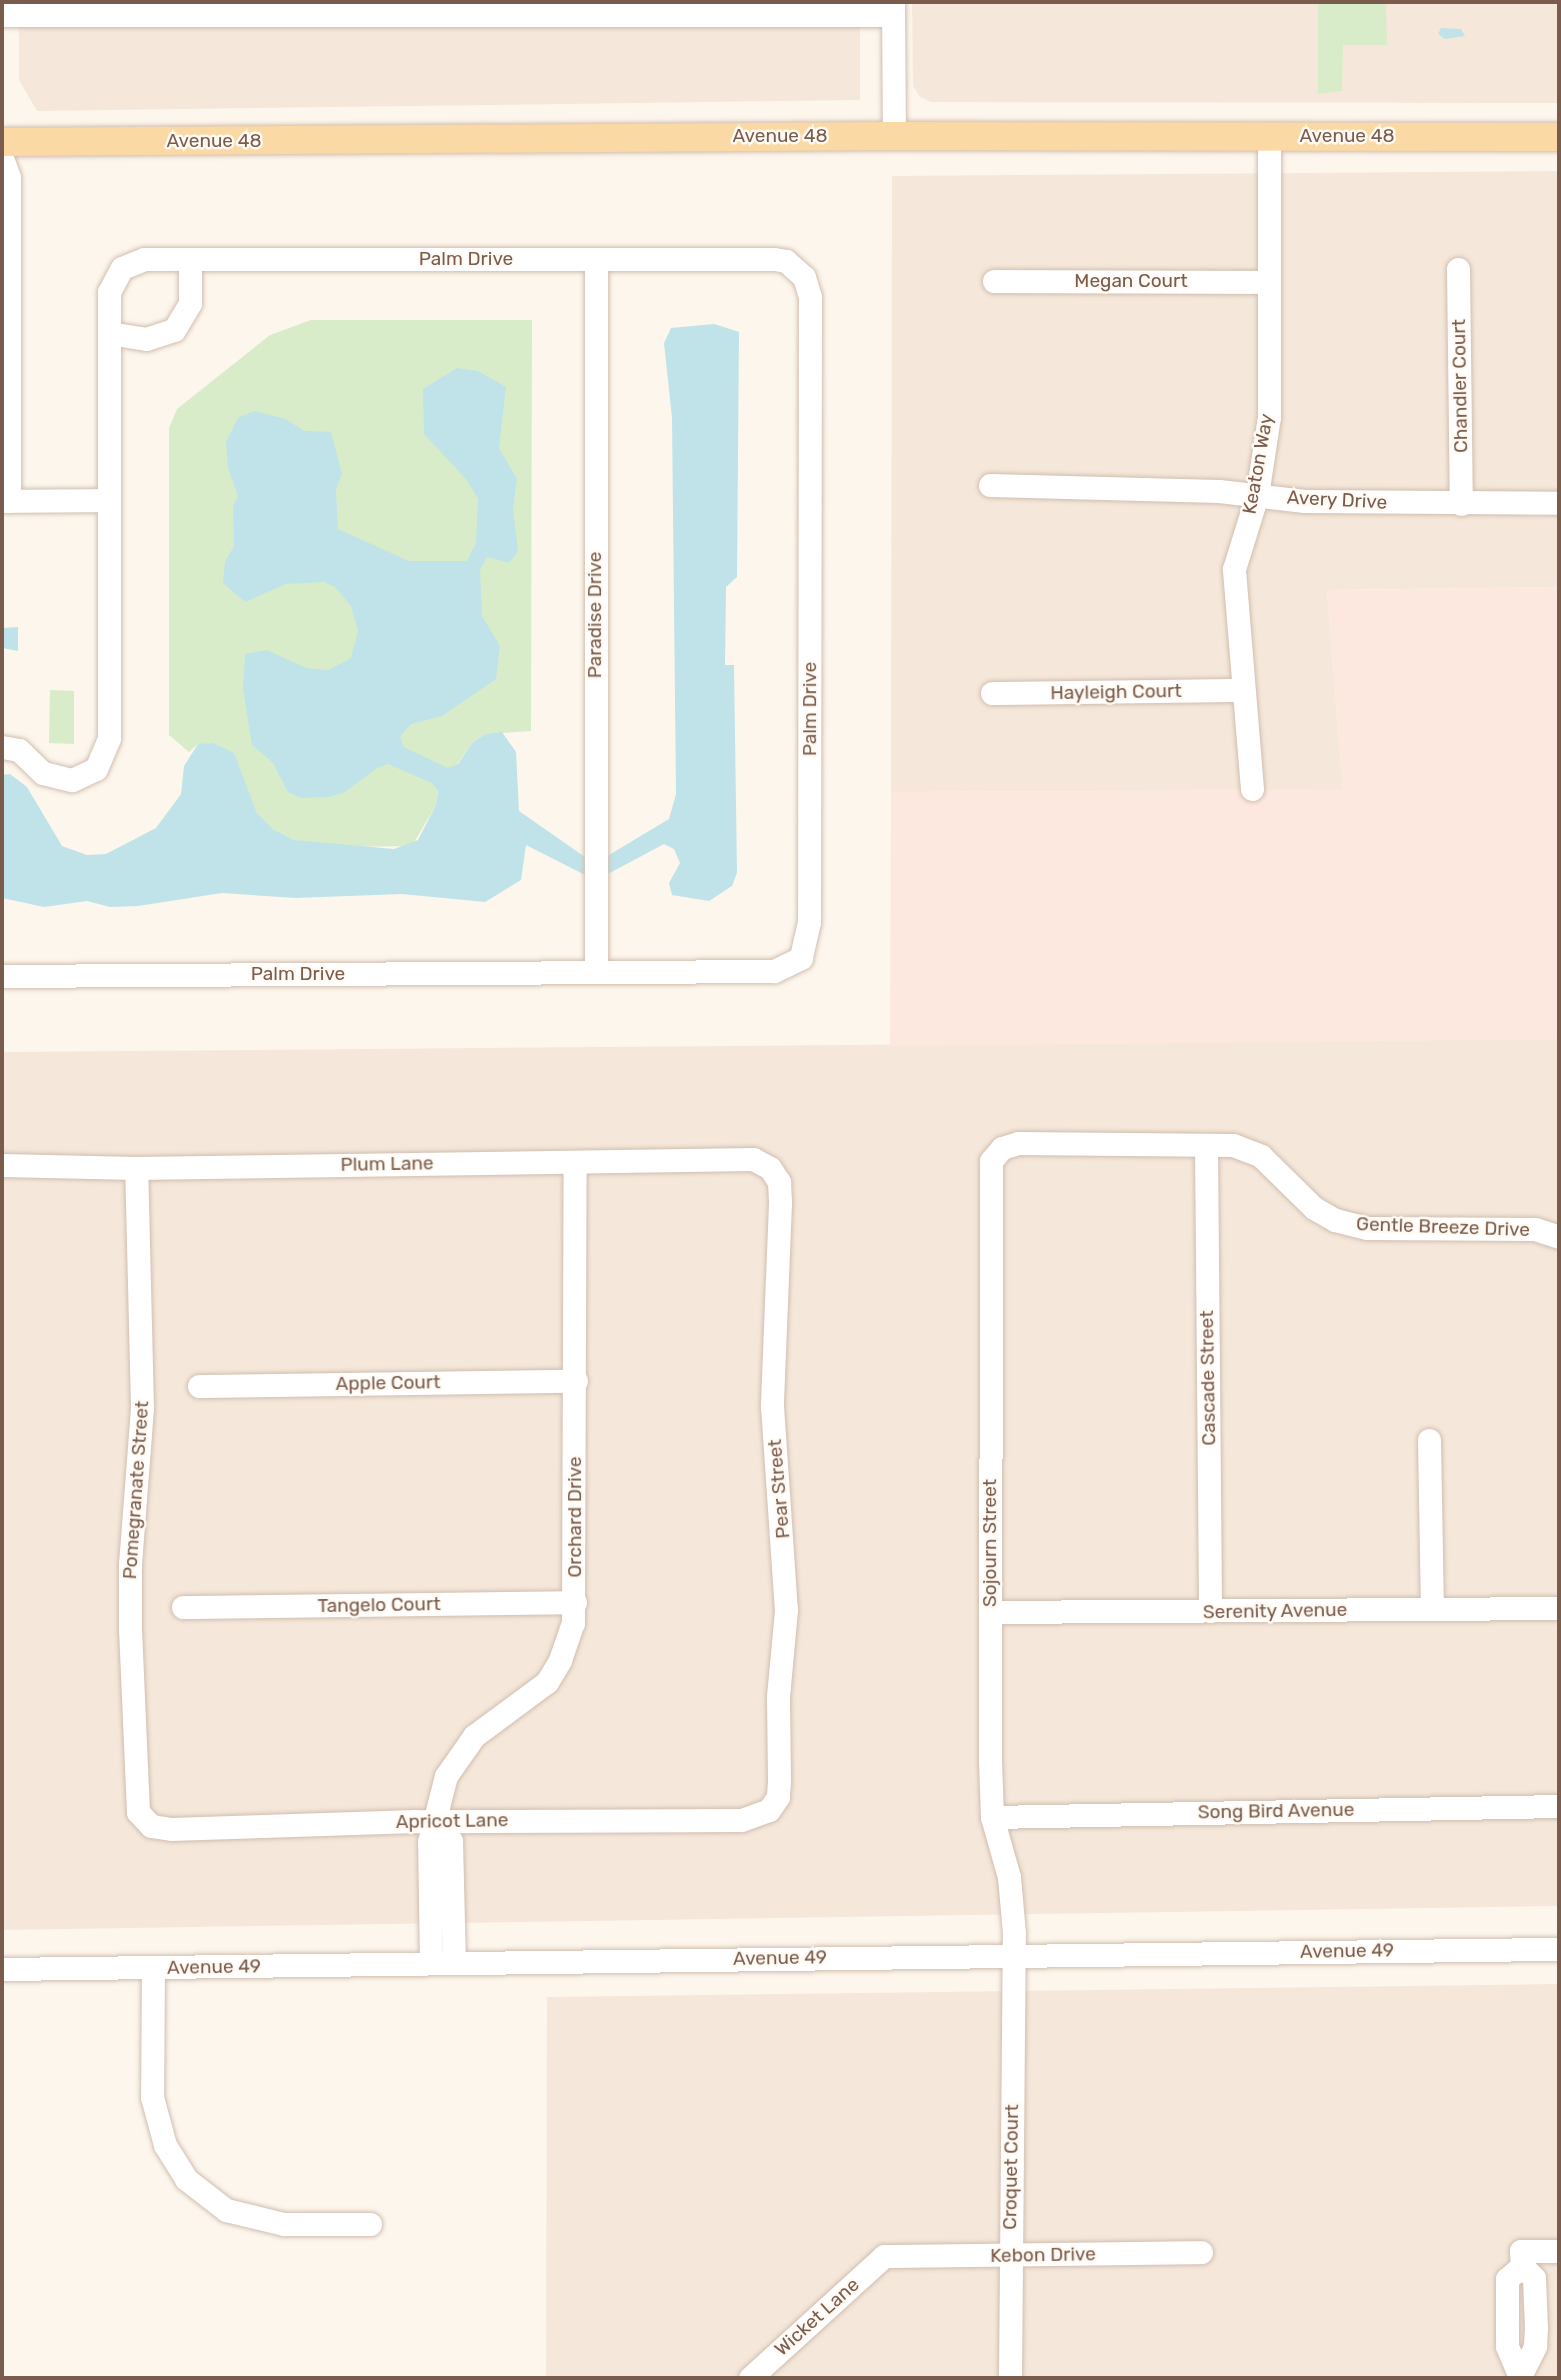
<!DOCTYPE html>
<html>
<head>
<meta charset="utf-8">
<style>
  body { margin:0 }
  #map { position:relative; width:1561px; height:2380px; overflow:hidden; background:#fdf6ec; font-family:Rubik,sans-serif }
  div>[style] { position:absolute }
  .residential>* { inset:0; background:#f5e8da }
  .commercial>* { inset:0; background:#fde8e0 }
  .green>* { inset:0; background:#d8ecc9 }
  .water>* { inset:0; background:#bfe3e8 }
  .roads { filter:drop-shadow(0 0 2px #d1beb0) drop-shadow(0 0 2px #d1beb0) }
  .minor>* { height:23px; margin:-11.5px; padding:0 11.5px; transform-origin:11.5px; border-radius:11.5px; background:#fff }
  .major>* { height:28px; margin:-14px; padding:0 14px; transform-origin:14px; border-radius:14px; background:#fbd9a5 }
  span { translate:-50% -50%; white-space:nowrap; text-align:center; line-height:1.15; -webkit-text-stroke:5px #fffaf3; paint-order:stroke }
  .street-label { font-size:19px; color:#7a5c4d }
  .frame { position:absolute; inset:0; border:4px solid #7a5c4d; pointer-events:none }
</style>
</head>
<body>
<div id="map">
  <div class="residential">
    <div style="clip-path:polygon(19px 2px,860px 2px,860px 100px,37px 111px,19px 80px)"></div>
    <div style="clip-path:polygon(912px 2px,1559px 2px,1559px 103px,931px 102px,920px 97px,913px 86px)"></div>
    <div style="clip-path:polygon(1559px 171px,1559px 587px,1327px 590px,1343px 790px,891px 792px,892px 176px)"></div>
    <div style="clip-path:polygon(1559px 1039px,1559px 1906px,2px 1930px,2px 1052px)"></div>
    <div style="clip-path:polygon(1559px 1984px,1559px 2378px,546px 2378px,547px 1997px)"></div>
  </div>
  <div class="commercial">
    <div style="clip-path:polygon(1559px 587px,1559px 1039px,890px 1046px,891px 792px,1343px 790px,1327px 590px)"></div>
  </div>
  <div class="green">
    <div style="clip-path:polygon(1318px 2px,1386px 2px,1387px 45px,1343px 45px,1342px 91px,1318px 94px)"></div>
    <div style="clip-path:polygon(311px 320px,532px 320px,531px 731px,486px 734px,473px 742px,438px 791px,436px 805px,412px 846px,343px 847px,294px 840px,273px 829px,257px 813px,239px 770px,198px 744px,189px 752px,169px 735px,169px 428px,177px 409px,270px 335px)"></div>
    <div style="clip-path:polygon(50px 690px,74px 691px,74px 744px,49px 743px)"></div>
  </div>
  <div class="water">
    <div style="clip-path:polygon(1441px 28px,1461px 29px,1465px 36px,1445px 39px,1438px 34px)"></div>
    <div style="clip-path:polygon(714px 324px,739px 332px,737px 577px,726px 587px,725px 665px,734px 665px,737px 873px,732px 886px,709px 901px,672px 895px,669px 883px,680px 863px,674px 849px,664px 844px,606px 875px,587px 876px,526px 845px,521px 880px,485px 902px,402px 894px,296px 898px,222px 893px,138px 906px,110px 907px,87px 901px,44px 907px,2px 898px,2px 775px,10px 774px,27px 787px,62px 846px,87px 855px,106px 854px,156px 828px,181px 794px,184px 766px,198px 744px,213px 743px,234px 753px,257px 813px,273px 829px,294px 840px,394px 849px,418px 840px,436px 805px,438px 791px,432px 783px,388px 764px,377px 768px,345px 792px,330px 797px,301px 798px,288px 792px,273px 763px,252px 745px,243px 689px,245px 654px,267px 650px,306px 668px,328px 670px,351px 658px,358px 631px,351px 606px,335px 587px,324px 582px,286px 584px,245px 602px,223px 583px,225px 562px,234px 546px,233px 506px,238px 496px,228px 468px,226px 442px,238px 418px,254px 411px,286px 419px,304px 431px,331px 432px,342px 474px,336px 489px,338px 529px,409px 561px,467px 561px,476px 543px,478px 499px,466px 479px,424px 434px,423px 389px,457px 368px,478px 371px,506px 387px,499px 448px,517px 479px,513px 510px,518px 551px,509px 563px,487px 557px,480px 570px,482px 616px,500px 646px,496px 679px,442px 716px,411px 724px,400px 737px,404px 747px,448px 768px,458px 764px,473px 742px,486px 734px,502px 732px,516px 752px,519px 811px,585px 857px,604px 858px,669px 819px,676px 794px,672px 418px,664px 343px,671px 328px)"></div>
    <div style="clip-path:polygon(18px 627px,18px 651px,2px 648px,2px 628px)"></div>
  </div>
  <div class="roads">
    <div class="minor">
      <div style="left:893px;top:2px;width:134px;rotate:89.6deg"></div>
      <div style="left:2px;top:15px;width:891px"></div>
      <div style="left:2px;top:158px;width:20px;rotate:70deg"></div>
      <div style="left:9px;top:177px;width:324px;rotate:90deg"></div>
      <div style="left:596px;top:259px;width:713px;rotate:90deg"></div>
      <div style="left:1458px;top:269px;width:235px;rotate:89.3deg"></div>
      <div style="left:994px;top:281px;width:274px;rotate:0.2deg"></div>
      <div style="left:109px;top:333px;width:37px;rotate:9deg"></div>
      <div style="left:146px;top:339px;width:29px;rotate:-18deg"></div>
      <div style="left:174px;top:330px;width:31px;rotate:-59deg"></div>
      <div style="left:190px;top:303px;width:44px;rotate:-90deg"></div>
      <div style="left:990px;top:485px;width:229px;rotate:1.5deg"></div>
      <div style="left:1219px;top:491px;width:86px;rotate:6.7deg"></div>
      <div style="left:1304px;top:501px;width:255px;rotate:0.4deg"></div>
      <div style="left:2px;top:501px;width:107px;rotate:-0.5deg"></div>
      <div style="left:992px;top:693px;width:249px;rotate:-0.7deg"></div>
      <div style="left:2px;top:747px;width:17px;rotate:10deg"></div>
      <div style="left:19px;top:750px;width:33px;rotate:44deg"></div>
      <div style="left:43px;top:773px;width:30px;rotate:14deg"></div>
      <div style="left:72px;top:780px;width:26px;rotate:-25deg"></div>
      <div style="left:96px;top:769px;width:34px;rotate:-67deg"></div>
      <div style="left:109px;top:738px;width:446px;rotate:-90deg"></div>
      <div style="left:109px;top:292px;width:27px;rotate:-62deg"></div>
      <div style="left:122px;top:268px;width:24px;rotate:-22deg"></div>
      <div style="left:144px;top:259px;width:630px"></div>
      <div style="left:774px;top:259px;width:12px;rotate:9deg"></div>
      <div style="left:786px;top:261px;width:24px;rotate:42deg"></div>
      <div style="left:804px;top:277px;width:21px;rotate:73deg"></div>
      <div style="left:810px;top:297px;width:625px;rotate:90.09deg"></div>
      <div style="left:809px;top:922px;width:37px;rotate:103deg"></div>
      <div style="left:801px;top:958px;width:30px;rotate:154deg"></div>
      <div style="left:774px;top:971px;width:772px;rotate:179.63deg"></div>
      <div style="left:1252px;top:789px;width:221px;rotate:-94.7deg"></div>
      <div style="left:1234px;top:569px;width:77px;rotate:-72.7deg"></div>
      <div style="left:1257px;top:495px;width:79px;rotate:-81.3deg"></div>
      <div style="left:1269px;top:417px;width:281px;rotate:-90deg"></div>
      <div style="left:1206px;top:1145px;width:466px;rotate:89.5deg"></div>
      <div style="left:2px;top:1165px;width:134px;rotate:1.3deg"></div>
      <div style="left:136px;top:1168px;width:617px;rotate:-0.84deg"></div>
      <div style="left:753px;top:1159px;width:19px;rotate:28deg"></div>
      <div style="left:770px;top:1168px;width:17px;rotate:57deg"></div>
      <div style="left:779px;top:1182px;width:21px;rotate:87deg"></div>
      <div style="left:780px;top:1203px;width:203px;rotate:92.3deg"></div>
      <div style="left:772px;top:1406px;width:204px;rotate:86.1deg"></div>
      <div style="left:786px;top:1610px;width:87px;rotate:95.3deg"></div>
      <div style="left:778px;top:1697px;width:84px;rotate:89.3deg"></div>
      <div style="left:779px;top:1781px;width:16px;rotate:94deg"></div>
      <div style="left:778px;top:1797px;width:16px;rotate:125deg"></div>
      <div style="left:769px;top:1810px;width:30px;rotate:160deg"></div>
      <div style="left:741px;top:1820px;width:326px;rotate:179.8deg"></div>
      <div style="left:415px;top:1821px;width:244px;rotate:178.1deg"></div>
      <div style="left:171px;top:1829px;width:20px;rotate:-171deg"></div>
      <div style="left:151px;top:1826px;width:19px;rotate:-133deg"></div>
      <div style="left:138px;top:1812px;width:182px;rotate:-92.5deg"></div>
      <div style="left:130px;top:1630px;width:66px;rotate:-90deg"></div>
      <div style="left:130px;top:1564px;width:157px;rotate:-85.6deg"></div>
      <div style="left:142px;top:1407px;width:239px;rotate:-91.4deg"></div>
      <div style="left:199px;top:1386px;width:377px;rotate:-0.8deg"></div>
      <div style="left:1429px;top:1440px;width:169px;rotate:89deg"></div>
      <div style="left:183px;top:1607px;width:392px;rotate:-0.7deg"></div>
      <div style="left:990px;top:1612px;width:569px;rotate:-0.4deg"></div>
      <div style="left:992px;top:1817px;width:567px;rotate:-1.11deg"></div>
      <div style="left:438px;top:1821px;width:24px;rotate:57deg"></div>
      <div style="left:451px;top:1841px;width:122px;rotate:88.6deg"></div>
      <div style="left:431px;top:1963px;width:121px;rotate:-90.9deg"></div>
      <div style="left:429px;top:1842px;width:68px;rotate:-75.6deg"></div>
      <div style="left:446px;top:1776px;width:49px;rotate:-55deg"></div>
      <div style="left:474px;top:1736px;width:91px;rotate:-36.5deg"></div>
      <div style="left:547px;top:1682px;width:26px;rotate:-59deg"></div>
      <div style="left:560px;top:1660px;width:39px;rotate:-71deg"></div>
      <div style="left:573px;top:1623px;width:461px;rotate:-89.8deg"></div>
      <div style="left:153px;top:1967px;width:130px;rotate:90.4deg"></div>
      <div style="left:152px;top:2097px;width:50px;rotate:74.8deg"></div>
      <div style="left:165px;top:2145px;width:40px;rotate:58deg"></div>
      <div style="left:186px;top:2179px;width:51px;rotate:37.8deg"></div>
      <div style="left:226px;top:2210px;width:60px;rotate:13.6deg"></div>
      <div style="left:284px;top:2224px;width:86px"></div>
      <div style="left:2px;top:1969px;width:1557px;rotate:-0.74deg"></div>
      <div style="left:1522px;top:2266px;width:15px;rotate:-94deg"></div>
      <div style="left:1521px;top:2251px;width:38px"></div>
      <div style="left:1520px;top:2377px;width:34px;rotate:-113deg"></div>
      <div style="left:1507px;top:2346px;width:67px;rotate:-90deg"></div>
      <div style="left:1507px;top:2279px;width:20px;rotate:-41deg"></div>
      <div style="left:750px;top:2378px;width:181px;rotate:-42.3deg"></div>
      <div style="left:884px;top:2256px;width:317px;rotate:-0.7deg"></div>
      <div style="left:1010px;top:2378px;width:445px;rotate:-89.5deg"></div>
      <div style="left:1014px;top:1933px;width:56px;rotate:-95.1deg"></div>
      <div style="left:1009px;top:1877px;width:62px;rotate:-105.8deg"></div>
      <div style="left:992px;top:1817px;width:57px;rotate:-92deg"></div>
      <div style="left:990px;top:1760px;width:599px;rotate:-89.9deg"></div>
      <div style="left:991px;top:1161px;width:17px;rotate:-50deg"></div>
      <div style="left:1002px;top:1148px;width:17px;rotate:-17deg"></div>
      <div style="left:1018px;top:1143px;width:215px;rotate:0.5deg"></div>
      <div style="left:1233px;top:1145px;width:30px;rotate:21deg"></div>
      <div style="left:1261px;top:1156px;width:74px;rotate:44.5deg"></div>
      <div style="left:1314px;top:1208px;width:24px;rotate:30deg"></div>
      <div style="left:1335px;top:1220px;width:33px;rotate:14deg"></div>
      <div style="left:1367px;top:1228px;width:168px;rotate:0.3deg"></div>
      <div style="left:1535px;top:1229px;width:25px;rotate:18deg"></div>
      <div style="left:1519px;top:2378px;width:36px;rotate:-63deg"></div>
      <div style="left:1535px;top:2346px;width:18px;rotate:-87deg"></div>
      <div style="left:1536px;top:2328px;width:50px;rotate:-92.3deg"></div>
      <div style="left:1534px;top:2278px;width:17px;rotate:-135deg"></div>
    </div>
    <div class="major">
      <div style="left:2px;top:142px;width:892px;rotate:-0.39deg"></div>
      <div style="left:894px;top:136px;width:665px;rotate:0.09deg"></div>
    </div>
  </div>
  <div class="street-label">
    <span style="left:780px;top:136px">Avenue 48</span>
    <span style="left:1347px;top:136px">Avenue 48</span>
    <span style="left:214px;top:141px">Avenue 48</span>
    <span style="left:466px;top:259px">Palm Drive</span>
    <span style="left:1131px;top:281px">Megan Court</span>
    <span style="left:1460px;top:386px;rotate:-91deg">Chandler Court</span>
    <span style="left:1258px;top:464px;rotate:-80deg">Keaton Way</span>
    <span style="left:1337px;top:500px;rotate:3deg">Avery Drive</span>
    <span style="left:595px;top:615px;rotate:-90deg">Paradise Drive</span>
    <span style="left:1116px;top:692px;rotate:-1deg">Hayleigh Court</span>
    <span style="left:810px;top:709px;rotate:-90deg">Palm Drive</span>
    <span style="left:298px;top:974px">Palm Drive</span>
    <span style="left:387px;top:1164px;rotate:-1deg">Plum Lane</span>
    <span style="left:1443px;top:1227px;rotate:2deg">Gentle Breeze Drive</span>
    <span style="left:1208px;top:1378px;rotate:-91deg">Cascade Street</span>
    <span style="left:388px;top:1383px;rotate:-1deg">Apple Court</span>
    <span style="left:779px;top:1489px;rotate:-95deg">Pear Street</span>
    <span style="left:136px;top:1490px;rotate:-86deg">Pomegranate Street</span>
    <span style="left:575px;top:1517px;rotate:-90deg">Orchard Drive</span>
    <span style="left:990px;top:1543px;rotate:-90deg">Sojourn Street</span>
    <span style="left:379px;top:1605px;rotate:-1deg">Tangelo Court</span>
    <span style="left:1275px;top:1611px;rotate:-1deg">Serenity Avenue</span>
    <span style="left:1276px;top:1811px;rotate:-1deg">Song Bird Avenue</span>
    <span style="left:452px;top:1821px;rotate:-1deg">Apricot Lane</span>
    <span style="left:1347px;top:1951px;rotate:-1deg">Avenue 49</span>
    <span style="left:780px;top:1958px;rotate:-1deg">Avenue 49</span>
    <span style="left:214px;top:1967px;rotate:-1deg">Avenue 49</span>
    <span style="left:1011px;top:2167px;rotate:-89deg">Croquet Court</span>
    <span style="left:1043px;top:2255px;rotate:-1deg">Kebon Drive</span>
    <span style="left:817px;top:2317px;rotate:-42deg">Wicket Lane</span>
  </div>
  <div class="frame"></div>
</div>
</body>
</html>
